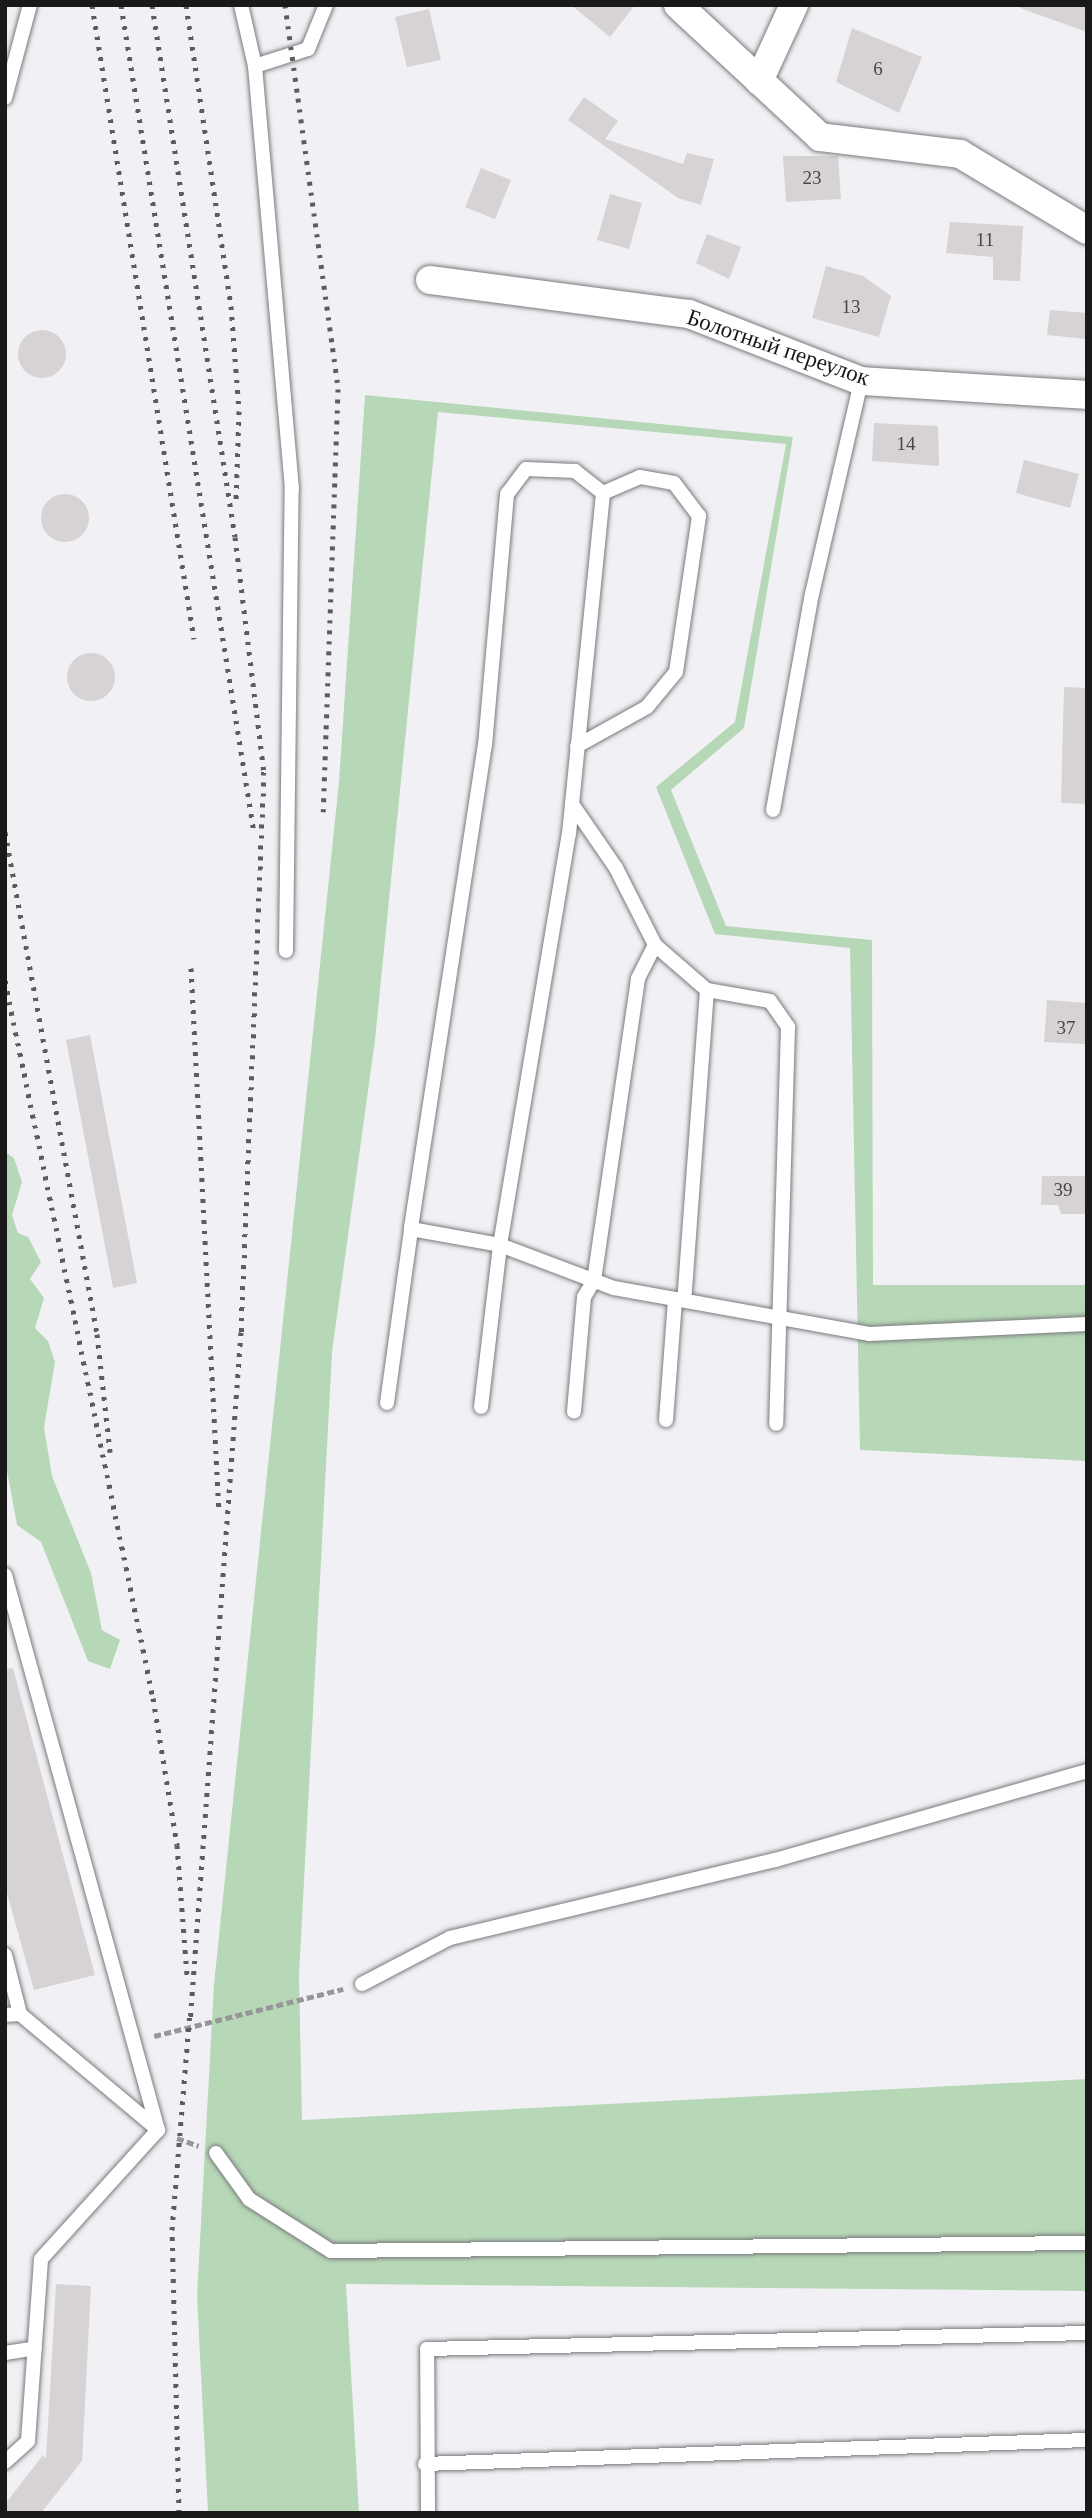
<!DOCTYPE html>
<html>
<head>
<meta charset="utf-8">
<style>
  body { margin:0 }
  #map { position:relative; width:1092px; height:2518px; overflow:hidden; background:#f1f1f5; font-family:Georgia,serif }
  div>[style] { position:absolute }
  .green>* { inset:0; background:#b7d8b6 }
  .building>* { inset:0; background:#d7d2d4 }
  .round { border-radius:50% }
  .path>* { height:4.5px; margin-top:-2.25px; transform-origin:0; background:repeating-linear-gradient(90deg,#97979a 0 7px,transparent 0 10.5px) }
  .roads { filter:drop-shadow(0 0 2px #7a7a7e) drop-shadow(0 0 2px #7a7a7e) }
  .service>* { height:14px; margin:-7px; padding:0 7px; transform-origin:7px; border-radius:7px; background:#fff }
  .minor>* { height:28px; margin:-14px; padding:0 14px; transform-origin:14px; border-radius:14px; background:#fff }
  .rail>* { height:5px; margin-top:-2.5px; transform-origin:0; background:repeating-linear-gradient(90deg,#5c5c5e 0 3.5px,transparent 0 10.5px) }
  span { translate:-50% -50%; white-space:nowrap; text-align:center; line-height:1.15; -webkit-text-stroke:6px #fff; paint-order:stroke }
  .number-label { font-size:19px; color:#484748 }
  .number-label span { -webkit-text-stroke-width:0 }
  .street-label { font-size:23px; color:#19191a }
  .frame { position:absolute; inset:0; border:7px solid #19191a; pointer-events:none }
</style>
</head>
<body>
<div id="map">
  <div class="green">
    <div style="clip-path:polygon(365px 395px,793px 437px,744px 728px,671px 790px,726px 926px,872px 940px,873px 1285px,1087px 1285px,1087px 1461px,860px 1450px,850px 948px,715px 934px,656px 787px,735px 722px,786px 444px,438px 412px,375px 1040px,332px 1352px,299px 1976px,302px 2120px,1087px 2079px,1087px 2291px,346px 2284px,359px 2513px,208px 2513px,197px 2296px,214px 1984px,339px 782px)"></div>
    <div style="clip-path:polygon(5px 1152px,14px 1158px,22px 1182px,12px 1215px,18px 1233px,28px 1237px,41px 1262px,30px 1279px,44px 1298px,35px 1328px,48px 1341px,55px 1362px,44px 1427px,52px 1476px,91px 1573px,102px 1630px,120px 1640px,110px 1669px,88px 1661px,41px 1542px,17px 1525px,5px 1460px)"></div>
  </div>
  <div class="building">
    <div style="clip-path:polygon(571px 5px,635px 5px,610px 37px)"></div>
    <div style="clip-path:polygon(1021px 5px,1087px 5px,1087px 32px,1020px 8px)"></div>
    <div style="clip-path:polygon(429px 9px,441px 60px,407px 67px,395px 17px)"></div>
    <div style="clip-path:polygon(852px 28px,922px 57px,899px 113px,836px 82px)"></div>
    <div style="clip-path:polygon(584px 97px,618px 121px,605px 139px,683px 164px,687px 153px,714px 159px,701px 205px,678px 198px,568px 120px)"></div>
    <div style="clip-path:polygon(783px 156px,838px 156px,841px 199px,786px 202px)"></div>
    <div style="clip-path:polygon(481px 168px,511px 180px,495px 219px,465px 207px)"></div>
    <div style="clip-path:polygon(610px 194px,642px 203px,629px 249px,597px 240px)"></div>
    <div style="clip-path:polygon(950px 222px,1023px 226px,1020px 281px,993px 280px,993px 257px,946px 253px)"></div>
    <div style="clip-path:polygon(707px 234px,741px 247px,729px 279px,696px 263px)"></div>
    <div style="clip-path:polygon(826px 266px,863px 276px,891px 296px,879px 337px,812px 318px)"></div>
    <div style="clip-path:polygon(1050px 310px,1087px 313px,1087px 339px,1047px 335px)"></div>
    <div class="round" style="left:18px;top:330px;width:48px;height:48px"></div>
    <div style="clip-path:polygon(874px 423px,938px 426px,939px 466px,872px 461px)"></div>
    <div style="clip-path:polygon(1024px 460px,1079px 474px,1070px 508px,1016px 493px)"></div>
    <div class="round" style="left:41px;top:494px;width:48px;height:48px"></div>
    <div class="round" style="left:67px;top:653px;width:48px;height:48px"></div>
    <div style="clip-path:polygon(1064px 687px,1087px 688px,1087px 804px,1061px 803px)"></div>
    <div style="clip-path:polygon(1047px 1000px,1087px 1003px,1085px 1044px,1044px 1042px)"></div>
    <div style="clip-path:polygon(90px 1035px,137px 1283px,113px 1288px,66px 1040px)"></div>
    <div style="clip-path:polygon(1042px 1176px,1085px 1176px,1085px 1214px,1061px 1214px,1058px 1205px,1041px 1205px)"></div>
    <div style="clip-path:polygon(13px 1668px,95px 1975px,34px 1990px,5px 1886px,5px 1669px)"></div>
    <div style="clip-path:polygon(56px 2284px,91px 2286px,82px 2461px,41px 2513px,5px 2513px,5px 2504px,43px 2455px,46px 2459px)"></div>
  </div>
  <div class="path">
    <div style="left:154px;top:2036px;width:195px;rotate:-14deg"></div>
    <div style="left:177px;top:2138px;width:23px;rotate:20deg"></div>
  </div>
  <div class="roads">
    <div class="service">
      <div style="left:241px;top:5px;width:63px;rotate:77.1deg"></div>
      <div style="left:5px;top:98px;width:96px;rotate:-75deg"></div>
      <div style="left:577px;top:746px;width:80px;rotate:-29.1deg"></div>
      <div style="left:647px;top:707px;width:45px;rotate:-50.4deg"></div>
      <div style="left:676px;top:672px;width:158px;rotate:-81.6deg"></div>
      <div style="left:699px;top:516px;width:41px;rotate:-127.1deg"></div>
      <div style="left:674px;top:483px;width:35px;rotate:-170deg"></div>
      <div style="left:640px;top:477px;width:40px;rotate:156.6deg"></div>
      <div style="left:572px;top:804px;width:78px;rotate:55.5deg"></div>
      <div style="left:616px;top:868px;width:86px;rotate:63.1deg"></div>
      <div style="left:655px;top:945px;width:38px;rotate:117deg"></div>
      <div style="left:638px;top:979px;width:304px;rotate:98.3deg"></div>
      <div style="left:594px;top:1280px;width:20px;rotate:120deg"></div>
      <div style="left:584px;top:1297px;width:115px;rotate:95deg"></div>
      <div style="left:773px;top:810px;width:219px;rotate:-79.8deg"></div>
      <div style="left:812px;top:594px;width:219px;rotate:-77deg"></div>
      <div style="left:655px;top:945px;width:69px;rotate:40.9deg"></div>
      <div style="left:707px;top:990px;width:311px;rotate:94.2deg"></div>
      <div style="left:286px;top:951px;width:462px;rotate:-89.3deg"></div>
      <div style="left:292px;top:489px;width:425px;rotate:-95deg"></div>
      <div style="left:255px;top:66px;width:56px;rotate:-17.8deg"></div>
      <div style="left:308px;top:49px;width:48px;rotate:-67.8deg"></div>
      <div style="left:707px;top:990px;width:64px;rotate:9.9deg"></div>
      <div style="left:770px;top:1001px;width:32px;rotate:55deg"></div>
      <div style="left:788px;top:1027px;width:397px;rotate:91.7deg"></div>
      <div style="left:387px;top:1403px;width:176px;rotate:-82.1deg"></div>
      <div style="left:481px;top:1407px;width:163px;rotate:-83.3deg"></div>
      <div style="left:500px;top:1245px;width:417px;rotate:-80.5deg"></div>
      <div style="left:569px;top:834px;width:343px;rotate:-84.3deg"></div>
      <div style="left:603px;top:493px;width:36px;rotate:-142deg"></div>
      <div style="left:575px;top:471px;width:49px;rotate:-177.7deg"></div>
      <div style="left:526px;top:469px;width:31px;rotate:127deg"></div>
      <div style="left:507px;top:494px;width:251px;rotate:95deg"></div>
      <div style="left:485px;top:744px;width:491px;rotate:98.7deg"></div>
      <div style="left:411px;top:1229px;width:90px;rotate:10.2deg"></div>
      <div style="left:500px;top:1245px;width:122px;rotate:20.7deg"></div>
      <div style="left:614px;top:1288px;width:259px;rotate:10.2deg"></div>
      <div style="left:869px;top:1334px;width:218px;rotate:-2.6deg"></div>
      <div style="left:666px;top:1420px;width:121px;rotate:-85.7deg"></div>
      <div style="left:5px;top:1575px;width:576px;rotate:74.59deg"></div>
      <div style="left:5px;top:1955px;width:61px;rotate:75.7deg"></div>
      <div style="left:20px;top:2014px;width:180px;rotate:40deg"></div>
      <div style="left:362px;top:1984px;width:99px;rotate:-27.6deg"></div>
      <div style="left:450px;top:1938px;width:334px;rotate:-13.5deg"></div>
      <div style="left:775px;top:1860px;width:324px;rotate:-15.9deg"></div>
      <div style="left:5px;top:2015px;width:15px;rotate:-4deg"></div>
      <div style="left:216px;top:2153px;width:57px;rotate:54.3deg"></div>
      <div style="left:249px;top:2199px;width:97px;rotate:32.4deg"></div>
      <div style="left:331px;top:2251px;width:756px;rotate:-0.61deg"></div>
      <div style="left:5px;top:2353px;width:30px;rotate:-9deg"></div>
      <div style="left:5px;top:2462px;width:31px;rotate:-42deg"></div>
      <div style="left:28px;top:2441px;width:182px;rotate:-85.9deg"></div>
      <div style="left:41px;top:2259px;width:174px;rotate:-47.8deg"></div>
      <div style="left:425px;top:2464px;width:662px;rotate:-2.08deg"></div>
      <div style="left:428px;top:2513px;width:164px;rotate:-90.3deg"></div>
      <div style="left:427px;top:2349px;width:660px;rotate:-1.39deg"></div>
    </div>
    <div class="minor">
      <div style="left:678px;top:5px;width:194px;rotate:42.9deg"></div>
      <div style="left:820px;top:137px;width:141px;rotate:6.9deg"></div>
      <div style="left:960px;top:154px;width:148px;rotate:30.9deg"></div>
      <div style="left:759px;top:81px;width:84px;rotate:-65.3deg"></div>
      <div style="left:430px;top:280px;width:261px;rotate:7.5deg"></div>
      <div style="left:689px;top:314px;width:185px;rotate:21.3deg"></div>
      <div style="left:861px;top:381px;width:226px;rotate:3.5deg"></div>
    </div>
  </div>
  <div class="rail">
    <div style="left:92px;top:5px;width:642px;rotate:80.86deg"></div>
    <div style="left:121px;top:5px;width:839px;rotate:80.87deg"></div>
    <div style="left:152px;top:5px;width:538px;rotate:81.13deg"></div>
    <div style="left:235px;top:537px;width:237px;rotate:83deg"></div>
    <div style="left:264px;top:772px;width:560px;rotate:92.35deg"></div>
    <div style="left:241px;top:1332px;width:693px;rotate:94.22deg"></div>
    <div style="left:186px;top:5px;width:304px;rotate:81.5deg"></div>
    <div style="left:231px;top:306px;width:105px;rotate:85.6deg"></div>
    <div style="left:239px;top:411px;width:91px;rotate:91.9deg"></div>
    <div style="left:285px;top:5px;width:388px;rotate:82.1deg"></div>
    <div style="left:338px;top:389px;width:424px;rotate:92deg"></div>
    <div style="left:5px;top:832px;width:510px;rotate:79.61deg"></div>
    <div style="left:97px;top:1334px;width:119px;rotate:83.7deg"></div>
    <div style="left:191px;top:968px;width:546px;rotate:87.06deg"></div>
    <div style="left:5px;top:981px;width:732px;rotate:78.34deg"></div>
    <div style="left:153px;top:1698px;width:149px;rotate:80.7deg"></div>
    <div style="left:177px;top:1845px;width:130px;rotate:85.6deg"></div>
    <div style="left:179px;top:2513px;width:283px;rotate:-91.4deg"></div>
    <div style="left:172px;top:2230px;width:218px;rotate:-85.3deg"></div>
  </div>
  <div class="number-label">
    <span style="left:878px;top:69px">6</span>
    <span style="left:812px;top:178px">23</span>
    <span style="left:985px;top:240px">11</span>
    <span style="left:851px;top:307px">13</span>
    <span style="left:906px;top:444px">14</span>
    <span style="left:1066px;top:1028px">37</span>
    <span style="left:1063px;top:1190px">39</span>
  </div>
  <div class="street-label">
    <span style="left:778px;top:348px;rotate:19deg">Болотный переулок</span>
  </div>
  <div class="frame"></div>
</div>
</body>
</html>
